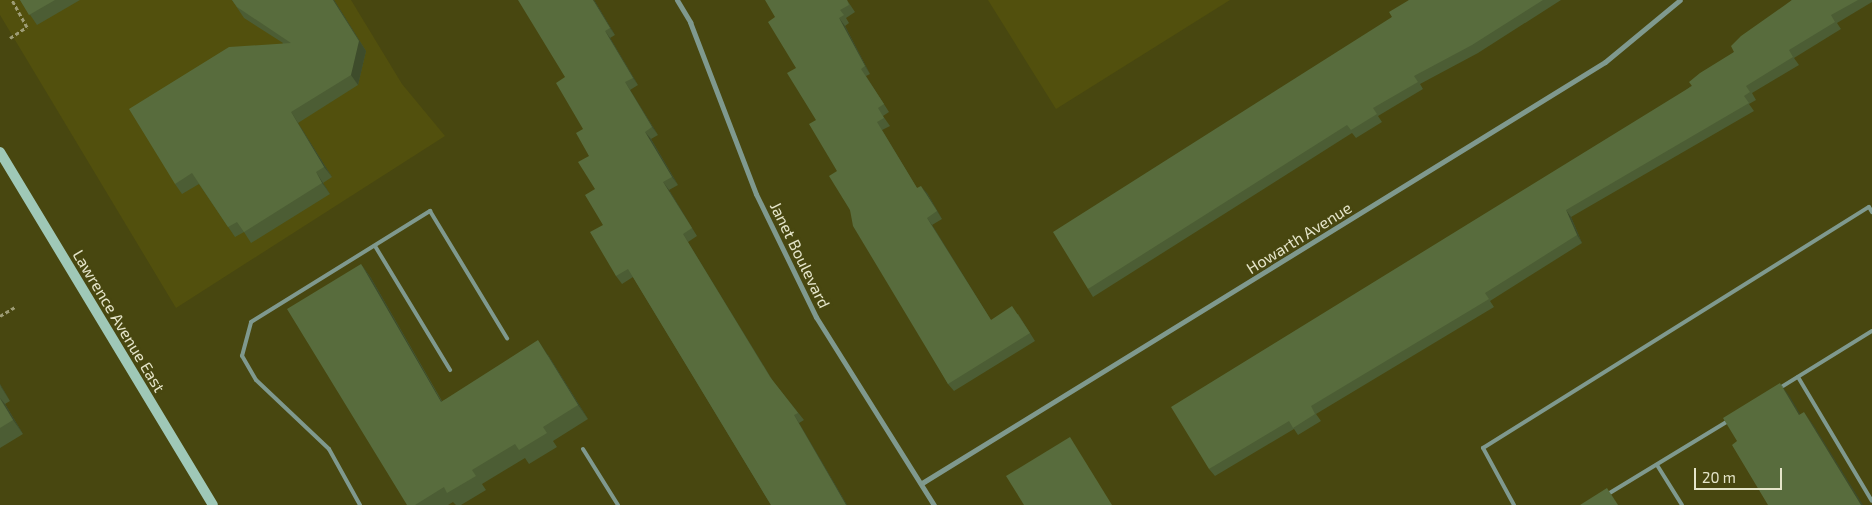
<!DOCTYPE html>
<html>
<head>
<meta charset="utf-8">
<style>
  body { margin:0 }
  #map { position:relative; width:1872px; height:505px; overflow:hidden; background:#484710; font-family:"Exo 2",sans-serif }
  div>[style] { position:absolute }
  .built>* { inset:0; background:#52500d }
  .path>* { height:3px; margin-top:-1.5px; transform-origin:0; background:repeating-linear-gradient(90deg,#9d9c75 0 4px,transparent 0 6.5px) }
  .lane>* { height:4px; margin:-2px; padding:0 2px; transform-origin:2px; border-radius:2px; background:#7f998e }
  .street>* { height:5px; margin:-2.5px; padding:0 2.5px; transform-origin:2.5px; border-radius:2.5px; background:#7f998e }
  .secondary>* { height:10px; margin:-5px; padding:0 5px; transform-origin:5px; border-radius:5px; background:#9fc8b7 }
  .wall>* { inset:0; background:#4c5d34 }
  .shaded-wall>* { inset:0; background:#3e4c2b }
  .building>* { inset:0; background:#586c3d }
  span { translate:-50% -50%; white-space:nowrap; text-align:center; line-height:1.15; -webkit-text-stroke:5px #484710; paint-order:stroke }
  .street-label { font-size:16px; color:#e5e5ca }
  .scale { position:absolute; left:1694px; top:468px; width:88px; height:22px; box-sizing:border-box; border:2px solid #e5e5ca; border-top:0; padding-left:6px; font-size:15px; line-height:18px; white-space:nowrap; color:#e5e5ca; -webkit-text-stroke:4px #484710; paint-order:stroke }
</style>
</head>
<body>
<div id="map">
  <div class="built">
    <div style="clip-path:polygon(0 0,351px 0,402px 84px,445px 136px,176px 308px,0 15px)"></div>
    <div style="clip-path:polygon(988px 0,1230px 0,1056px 109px)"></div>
  </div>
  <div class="path">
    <div style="left:10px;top:38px;width:20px;rotate:-33deg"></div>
    <div style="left:27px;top:27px;width:31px;rotate:-119deg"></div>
    <div style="left:0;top:316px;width:17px;rotate:-31deg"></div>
  </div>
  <div class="lane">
    <div style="left:375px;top:246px;width:145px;rotate:58.8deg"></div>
    <div style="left:1798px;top:377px;width:144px;rotate:59.2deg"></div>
    <div style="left:1778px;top:389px;width:110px;rotate:-31.7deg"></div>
    <div style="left:583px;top:449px;width:66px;rotate:58deg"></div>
    <div style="left:1657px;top:465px;width:47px;rotate:58deg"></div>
    <div style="left:1608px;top:494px;width:140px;rotate:-31.3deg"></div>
    <div style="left:360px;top:505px;width:64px;rotate:-119deg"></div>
    <div style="left:329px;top:449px;width:100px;rotate:-136.6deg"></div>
    <div style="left:256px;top:380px;width:28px;rotate:-120deg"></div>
    <div style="left:242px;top:356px;width:35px;rotate:-75deg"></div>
    <div style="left:251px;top:322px;width:211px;rotate:-31.8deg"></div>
    <div style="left:430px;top:211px;width:149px;rotate:58.8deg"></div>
    <div style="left:1514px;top:505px;width:65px;rotate:-118.5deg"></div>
    <div style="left:1483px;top:448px;width:455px;rotate:-32deg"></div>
    <div style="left:1869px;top:207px;width:6px;rotate:59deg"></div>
  </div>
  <div class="street">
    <div style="left:677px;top:0;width:26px;rotate:59deg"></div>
    <div style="left:690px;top:22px;width:184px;rotate:69deg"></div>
    <div style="left:756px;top:194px;width:137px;rotate:64deg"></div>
    <div style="left:816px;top:317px;width:222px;rotate:57.9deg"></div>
    <div style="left:922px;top:483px;width:802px;rotate:-31.65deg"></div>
    <div style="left:1605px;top:62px;width:97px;rotate:-39.6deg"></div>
  </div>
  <div class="secondary">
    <div style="left:0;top:152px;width:412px;rotate:58.9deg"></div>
  </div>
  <div class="wall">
    <div style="clip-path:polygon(20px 0,80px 0,37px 25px)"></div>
    <div style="clip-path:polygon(232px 0,334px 0,366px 51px,358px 85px,298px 123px,332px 177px,323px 183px,330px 194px,251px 243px,244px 232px,235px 237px,199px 184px,182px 194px,175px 184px,283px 43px,244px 18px)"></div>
    <div style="clip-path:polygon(594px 0,615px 35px,610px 38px,638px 85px,630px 90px,658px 135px,651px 139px,678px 185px,669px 190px,697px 236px,688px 242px,773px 381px,804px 420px,799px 423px,847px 505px,771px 505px,633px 277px,622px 284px,616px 276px,603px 225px,595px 189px,589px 156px,583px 129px)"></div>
    <div style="clip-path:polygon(847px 0,855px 12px,846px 18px,849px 23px,845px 26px,870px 74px,866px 76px,889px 112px,883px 116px,890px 126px,882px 130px,917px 188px,927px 193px,942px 219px,932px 225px,991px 320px,1018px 314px,1035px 341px,954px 391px,948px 384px,850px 210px,837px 171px,816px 120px,796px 68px)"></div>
    <div style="clip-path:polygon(1409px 0,1561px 0,1478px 53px,1420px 84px,1423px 89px,1378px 116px,1382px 122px,1356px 138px,1352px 133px,1093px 297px,1088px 289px,1392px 17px)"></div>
    <div style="clip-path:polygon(1792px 0,1872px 0,1872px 2px,1837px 23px,1841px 29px,1794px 58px,1799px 65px,1752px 93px,1756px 100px,1749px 104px,1754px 111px,1571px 217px,1582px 243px,1490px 301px,1494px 307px,1316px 414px,1321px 421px,1298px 435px,1294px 429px,1215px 476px,1209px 469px,1734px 52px)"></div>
    <div style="clip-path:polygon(361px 264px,371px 278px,442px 401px,548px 355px,588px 419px,553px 441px,557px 447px,529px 464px,525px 458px,482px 484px,486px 490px,461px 505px,456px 505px,453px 502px,448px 505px,407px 505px)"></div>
    <div style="clip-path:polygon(0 384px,10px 401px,5px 404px,23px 434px,0 448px)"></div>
  </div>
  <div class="shaded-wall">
    <div style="clip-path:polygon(333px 0,334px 0,366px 51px,358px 85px,351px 75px)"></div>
    <div style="clip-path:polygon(593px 0,594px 0,615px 35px,610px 28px)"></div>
    <div style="clip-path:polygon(839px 18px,845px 26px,870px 74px,865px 66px)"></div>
    <div style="clip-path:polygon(605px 31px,610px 38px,638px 85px,633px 78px)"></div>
    <div style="clip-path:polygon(625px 82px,630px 90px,658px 135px,652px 127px)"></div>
    <div style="clip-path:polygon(291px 112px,298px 123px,332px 177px,324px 167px)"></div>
    <div style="clip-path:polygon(645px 132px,651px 139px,678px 185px,672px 177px)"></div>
    <div style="clip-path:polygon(316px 172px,330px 194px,322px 183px)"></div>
    <div style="clip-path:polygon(663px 182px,669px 190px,697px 236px,692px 228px)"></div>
    <div style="clip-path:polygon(921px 186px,927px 193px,942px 219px,937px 211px)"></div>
    <div style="clip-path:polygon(1566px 210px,1571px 217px,1582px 243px,1577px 235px)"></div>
    <div style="clip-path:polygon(927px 218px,932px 225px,996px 328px,991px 320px)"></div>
    <div style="clip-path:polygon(683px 234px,688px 242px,775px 385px,770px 377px)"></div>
    <div style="clip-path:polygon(361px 264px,371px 278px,450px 416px,441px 402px)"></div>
    <div style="clip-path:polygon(538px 340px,548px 355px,588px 419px,578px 405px)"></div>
    <div style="clip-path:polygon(1780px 383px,1790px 397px,1809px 429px,1799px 415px)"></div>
    <div style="clip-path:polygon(0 384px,10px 401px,1px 387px)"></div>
    <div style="clip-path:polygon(0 398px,5px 404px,23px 434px,13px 420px)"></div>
    <div style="clip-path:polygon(1804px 412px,1814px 426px,1863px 505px,1861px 505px)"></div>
    <div style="clip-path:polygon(794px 415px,799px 423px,847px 505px,846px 505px)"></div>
  </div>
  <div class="building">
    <div style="clip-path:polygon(20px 0,55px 0,29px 15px)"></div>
    <div style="clip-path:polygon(232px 0,333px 0,359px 41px,351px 75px,291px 112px,324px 167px,316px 172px,322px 183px,244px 232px,237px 222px,228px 227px,192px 173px,175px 184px,129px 109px,229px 47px,291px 43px,237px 7px)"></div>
    <div style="clip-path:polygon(518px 0,593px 0,610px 28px,605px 31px,633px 78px,625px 82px,652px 127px,645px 132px,672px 177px,663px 182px,692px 228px,683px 234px,770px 377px,798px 413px,794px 415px,846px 505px,771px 505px,628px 269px,616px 276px,590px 232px,603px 225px,585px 195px,595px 189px,578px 162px,589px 156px,576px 133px,583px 129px,556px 83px,565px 77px)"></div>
    <div style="clip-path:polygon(765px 0,847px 0,849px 5px,840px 10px,844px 15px,839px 18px,865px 66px,861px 69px,884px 104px,878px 108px,884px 118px,877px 122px,917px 188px,921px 186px,937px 211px,927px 218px,991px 320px,1012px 306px,1030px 333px,948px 384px,853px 226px,850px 210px,829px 176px,837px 171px,809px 124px,816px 120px,787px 73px,796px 68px,768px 22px,775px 17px)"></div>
    <div style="clip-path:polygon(1409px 0,1543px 0,1472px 45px,1414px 76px,1418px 82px,1373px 108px,1377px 114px,1351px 130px,1347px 125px,1088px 289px,1053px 232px,1392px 17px,1389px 12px)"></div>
    <div style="clip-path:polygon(1792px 0,1858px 0,1831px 15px,1835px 22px,1789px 50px,1793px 57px,1746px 86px,1750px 92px,1744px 96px,1749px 103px,1566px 210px,1577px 235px,1485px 293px,1489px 299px,1311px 406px,1315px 414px,1293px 428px,1289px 421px,1209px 469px,1171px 407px,1692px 86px,1689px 82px,1700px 73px,1734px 52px,1731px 46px,1741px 36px)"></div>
    <div style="clip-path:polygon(361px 264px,441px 402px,538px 340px,578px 405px,543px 427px,547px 433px,519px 450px,515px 444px,472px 470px,476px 476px,447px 493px,444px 487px,415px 505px,407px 505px,287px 309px)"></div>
    <div style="clip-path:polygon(1780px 383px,1799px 415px,1804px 412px,1861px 505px,1768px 505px,1732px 445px,1737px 441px,1723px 418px)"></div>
    <div style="clip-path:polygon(0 399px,13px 420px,0 428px)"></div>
    <div style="clip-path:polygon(1070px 437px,1112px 505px,1024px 505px,1006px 476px)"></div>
    <div style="clip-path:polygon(1607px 488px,1618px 505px,1580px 505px)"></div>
  </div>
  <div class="street-label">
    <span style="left:1299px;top:238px;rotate:-32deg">Howarth Avenue</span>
    <span style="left:800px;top:255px;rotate:64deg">Janet Boulevard</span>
    <span style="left:119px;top:321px;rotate:59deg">Lawrence Avenue East</span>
  </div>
  <div class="scale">20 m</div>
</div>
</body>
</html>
